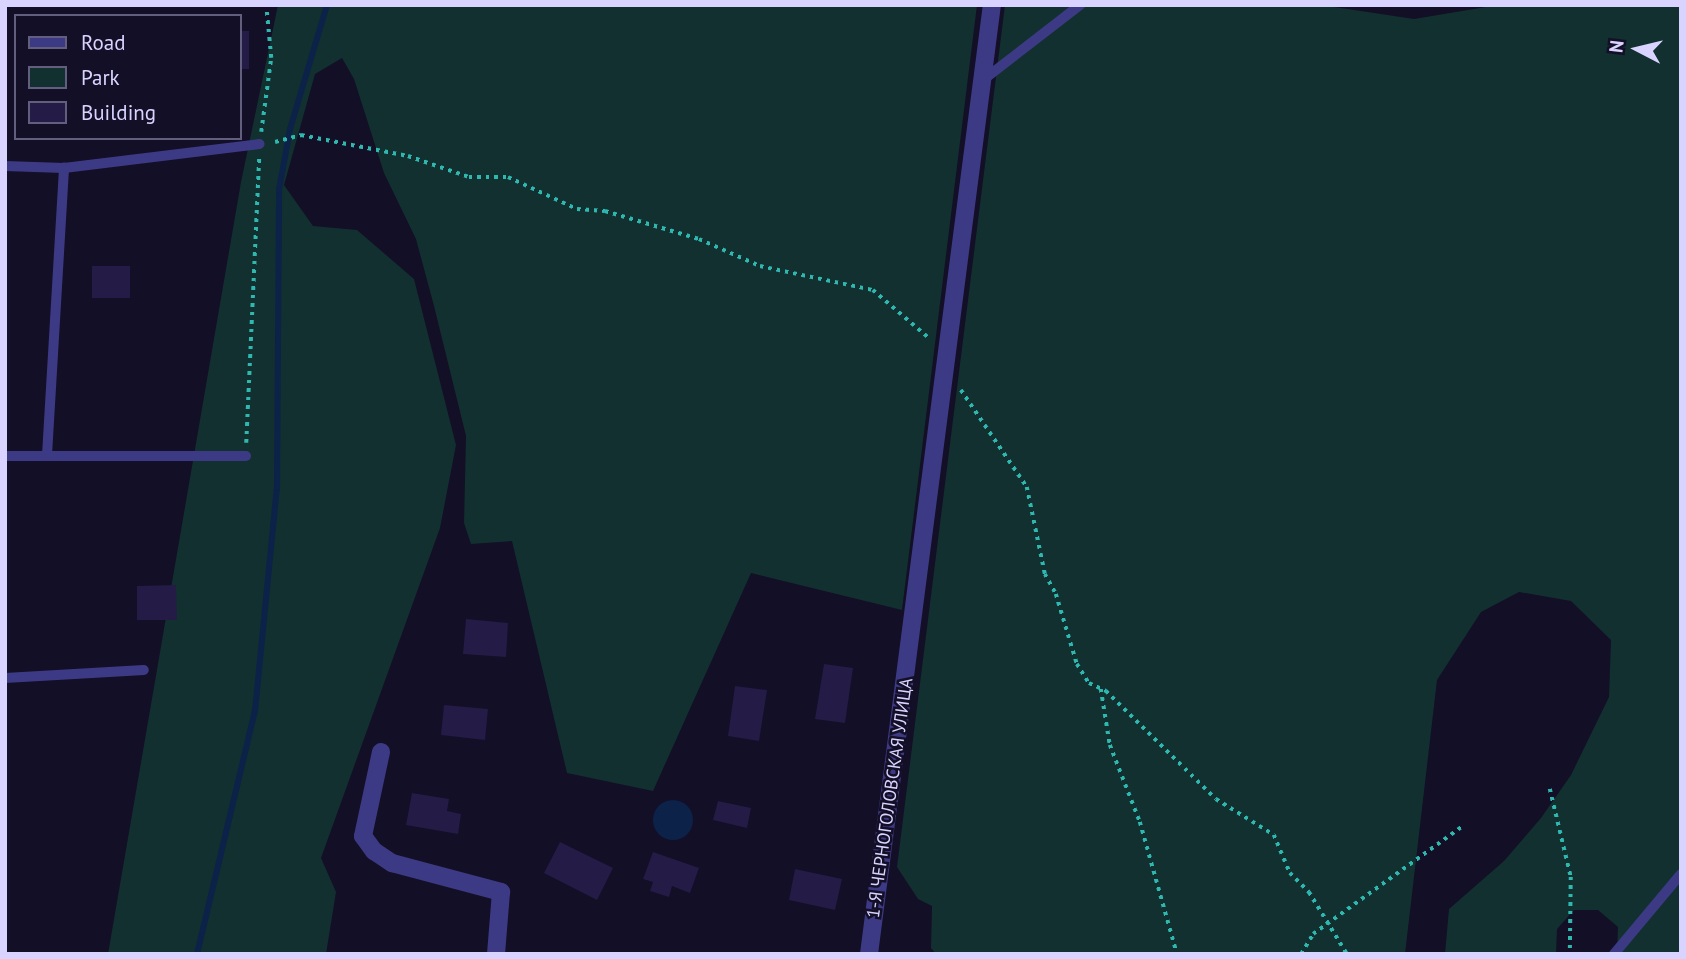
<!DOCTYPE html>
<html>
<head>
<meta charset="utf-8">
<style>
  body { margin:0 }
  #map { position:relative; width:1686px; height:959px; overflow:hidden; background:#130f26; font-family:"PT Sans",sans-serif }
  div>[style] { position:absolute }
  .green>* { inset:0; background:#12302f }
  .water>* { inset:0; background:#0c2248 }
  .round { border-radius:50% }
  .stream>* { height:6px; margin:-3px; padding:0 3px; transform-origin:3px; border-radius:3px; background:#0c2248 }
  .building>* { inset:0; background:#241b47 }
  .path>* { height:3.5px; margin-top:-1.75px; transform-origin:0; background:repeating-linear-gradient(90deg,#2fb8b0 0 3.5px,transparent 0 8.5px) }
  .lane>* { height:10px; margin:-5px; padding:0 5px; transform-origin:5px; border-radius:5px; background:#3d3a85 }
  .street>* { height:18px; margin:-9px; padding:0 9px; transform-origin:9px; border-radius:9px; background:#3d3a85 }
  span { translate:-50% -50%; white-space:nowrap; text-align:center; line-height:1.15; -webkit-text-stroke:5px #130f26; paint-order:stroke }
  .street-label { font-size:18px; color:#d9d4ff }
  .frame { position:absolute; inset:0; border:7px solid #d9d4ff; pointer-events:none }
  .legend { position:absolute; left:14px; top:14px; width:228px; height:126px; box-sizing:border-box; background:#130f26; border:2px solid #625e7d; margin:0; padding:9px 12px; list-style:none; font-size:21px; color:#d9d4ff }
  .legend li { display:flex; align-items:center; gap:14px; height:35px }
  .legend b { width:35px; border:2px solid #625e7d }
  .north { position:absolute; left:1602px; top:14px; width:70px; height:70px; -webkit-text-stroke:5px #130f26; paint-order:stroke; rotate:277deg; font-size:19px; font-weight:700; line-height:28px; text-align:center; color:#d9d4ff }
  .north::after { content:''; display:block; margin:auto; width:24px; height:32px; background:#d9d4ff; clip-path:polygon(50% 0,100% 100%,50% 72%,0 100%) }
</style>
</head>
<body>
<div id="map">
  <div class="green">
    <div style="clip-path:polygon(278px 5px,977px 5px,902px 610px,751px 573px,653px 791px,567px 773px,512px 541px,471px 544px,464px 523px,466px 436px,434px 306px,416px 239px,384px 173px,354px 79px,342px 58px,315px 74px,284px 185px,313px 226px,357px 230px,414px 279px,456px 445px,440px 528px,321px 858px,336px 892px,326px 954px,108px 954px,241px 182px)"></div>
    <div style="clip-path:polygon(1005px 5px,1321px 5px,1414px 19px,1498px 5px,1681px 5px,1681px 954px,1617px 954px,1618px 927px,1598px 910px,1574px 910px,1557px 929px,1556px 954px,1445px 954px,1449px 909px,1504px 861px,1541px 818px,1571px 775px,1609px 697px,1611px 640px,1571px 601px,1519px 592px,1481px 612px,1437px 680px,1405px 954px,936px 954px,931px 948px,932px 906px,918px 899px,897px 867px)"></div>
  </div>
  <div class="water">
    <div class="round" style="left:653px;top:800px;width:40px;height:40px"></div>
  </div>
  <div class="stream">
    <div style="left:197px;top:954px;width:250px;rotate:-76.6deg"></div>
    <div style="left:255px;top:711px;width:224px;rotate:-84.4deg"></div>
    <div style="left:277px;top:488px;width:298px;rotate:-89.6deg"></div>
    <div style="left:279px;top:190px;width:62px;rotate:-79.8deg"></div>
    <div style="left:290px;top:129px;width:129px;rotate:-73.4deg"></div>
  </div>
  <div class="building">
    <div style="clip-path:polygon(240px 31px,249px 31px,249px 69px,240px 69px)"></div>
    <div style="clip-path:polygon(92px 266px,130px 266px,130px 298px,92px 298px)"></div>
    <div style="clip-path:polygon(176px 585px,177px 620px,137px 620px,137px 586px)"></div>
    <div style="clip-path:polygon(466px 619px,508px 623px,506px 657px,463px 654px)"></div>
    <div style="clip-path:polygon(824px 664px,853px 668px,845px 723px,815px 719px)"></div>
    <div style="clip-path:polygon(735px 686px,767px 690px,759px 741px,728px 736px)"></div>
    <div style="clip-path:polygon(444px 705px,488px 709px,485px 740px,441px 735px)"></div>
    <div style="clip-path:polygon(412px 793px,449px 799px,447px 811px,461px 814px,458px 834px,406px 825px)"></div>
    <div style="clip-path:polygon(718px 801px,751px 808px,747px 828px,713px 820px)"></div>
    <div style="clip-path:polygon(560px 842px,613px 868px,597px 900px,544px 873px)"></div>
    <div style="clip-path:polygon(653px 852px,699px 868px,690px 893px,672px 886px,669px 897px,650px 891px,653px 882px,643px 879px)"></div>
    <div style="clip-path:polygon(795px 869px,842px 879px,835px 910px,789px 900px)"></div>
  </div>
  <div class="path">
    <div style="left:261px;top:132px;width:75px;rotate:-82.3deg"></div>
    <div style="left:271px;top:58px;width:53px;rotate:-95.4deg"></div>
    <div style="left:275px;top:142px;width:27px;rotate:-15deg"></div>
    <div style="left:301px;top:135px;width:109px;rotate:11.1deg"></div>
    <div style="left:408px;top:156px;width:65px;rotate:19deg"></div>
    <div style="left:469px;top:177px;width:39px"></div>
    <div style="left:508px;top:177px;width:76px;rotate:24.9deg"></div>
    <div style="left:577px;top:209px;width:28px;rotate:4deg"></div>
    <div style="left:605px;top:211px;width:98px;rotate:16.6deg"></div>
    <div style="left:699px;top:239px;width:67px;rotate:23.9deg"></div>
    <div style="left:760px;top:266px;width:116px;rotate:12deg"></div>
    <div style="left:873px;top:290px;width:75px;rotate:40.7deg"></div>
    <div style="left:961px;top:390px;width:117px;rotate:55.8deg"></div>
    <div style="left:1027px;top:487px;width:89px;rotate:78.3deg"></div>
    <div style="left:1045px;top:574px;width:23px;rotate:61deg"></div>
    <div style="left:1056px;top:594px;width:73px;rotate:73.3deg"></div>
    <div style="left:1077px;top:664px;width:22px;rotate:58deg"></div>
    <div style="left:1089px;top:683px;width:19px;rotate:25deg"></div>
    <div style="left:1106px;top:691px;width:154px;rotate:44.5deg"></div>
    <div style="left:1216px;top:799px;width:68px;rotate:31.8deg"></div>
    <div style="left:1274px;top:835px;width:41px;rotate:67.2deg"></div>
    <div style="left:1290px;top:873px;width:27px;rotate:45deg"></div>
    <div style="left:1309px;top:892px;width:73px;rotate:58.5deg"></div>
    <div style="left:246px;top:443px;width:286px;rotate:-87.4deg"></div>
    <div style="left:1101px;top:689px;width:57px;rotate:80.9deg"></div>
    <div style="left:1110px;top:745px;width:83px;rotate:68.7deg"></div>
    <div style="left:1140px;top:822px;width:137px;rotate:74.3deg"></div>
    <div style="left:1550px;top:789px;width:90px;rotate:76.6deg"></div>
    <div style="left:1571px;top:877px;width:77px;rotate:90.7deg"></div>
    <div style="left:1301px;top:954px;width:23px;rotate:-59deg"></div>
    <div style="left:1313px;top:934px;width:186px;rotate:-35.8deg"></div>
  </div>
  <div class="lane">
    <div style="left:983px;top:80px;width:123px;rotate:-37.7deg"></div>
    <div style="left:5px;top:166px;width:59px;rotate:1.9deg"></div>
    <div style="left:64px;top:168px;width:197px;rotate:-7deg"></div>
    <div style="left:47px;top:455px;width:288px;rotate:-86.6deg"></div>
    <div style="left:5px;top:456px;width:241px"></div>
    <div style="left:5px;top:678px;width:139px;rotate:-3.3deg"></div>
    <div style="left:1614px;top:954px;width:104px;rotate:-50.1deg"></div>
  </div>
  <div class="street">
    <div style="left:381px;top:752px;width:86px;rotate:102.1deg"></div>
    <div style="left:363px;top:836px;width:19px;rotate:54deg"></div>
    <div style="left:374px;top:851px;width:22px;rotate:34deg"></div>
    <div style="left:392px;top:863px;width:113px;rotate:14.9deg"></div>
    <div style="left:501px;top:892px;width:62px;rotate:94.6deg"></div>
    <div style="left:869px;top:954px;width:957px;rotate:-82.62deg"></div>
  </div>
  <div class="street-label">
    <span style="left:890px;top:798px;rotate:-82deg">1-Я ЧЕРНОГОЛОВСКАЯ УЛИЦА</span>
  </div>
  <div class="frame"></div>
  <ul class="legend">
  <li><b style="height:9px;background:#3d3a85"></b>Road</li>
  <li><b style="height:19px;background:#12302f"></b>Park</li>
  <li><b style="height:19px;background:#241b47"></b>Building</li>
  </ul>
  <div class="north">N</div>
</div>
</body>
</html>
